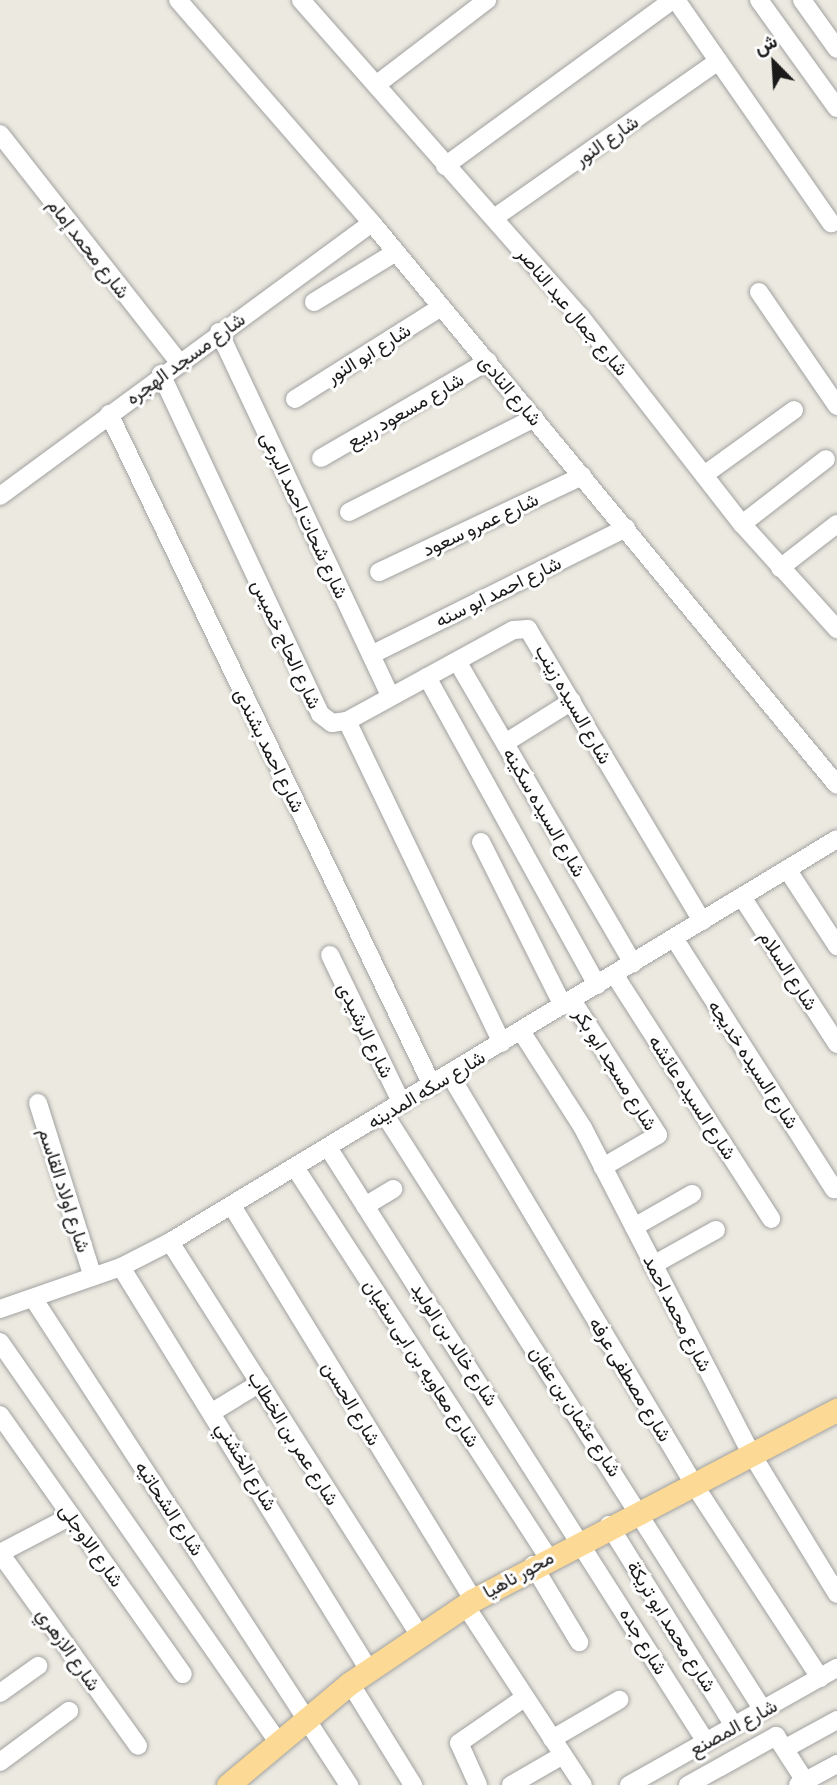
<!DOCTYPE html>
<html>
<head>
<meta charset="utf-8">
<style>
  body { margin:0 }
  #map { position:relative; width:837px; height:1785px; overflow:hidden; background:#eceae0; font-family:Commissioner,Vazirmatn,sans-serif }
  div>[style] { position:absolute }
  .roads { filter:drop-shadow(0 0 2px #a1a1a1) drop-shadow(0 0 2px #a1a1a1) }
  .minor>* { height:18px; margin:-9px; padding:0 9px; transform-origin:9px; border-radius:9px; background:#fff }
  .major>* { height:23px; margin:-11.5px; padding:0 11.5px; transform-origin:11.5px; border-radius:11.5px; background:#fcda95 }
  span { translate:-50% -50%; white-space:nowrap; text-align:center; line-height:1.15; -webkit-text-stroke:6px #fff; paint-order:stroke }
  .street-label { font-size:19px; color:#1a1a1a }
  .north { position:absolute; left:739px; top:28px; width:70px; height:70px; -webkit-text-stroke:5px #fff; paint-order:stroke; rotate:336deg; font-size:19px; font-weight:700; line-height:28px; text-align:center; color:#1a1a1a }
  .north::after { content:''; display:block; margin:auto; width:24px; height:32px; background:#1a1a1a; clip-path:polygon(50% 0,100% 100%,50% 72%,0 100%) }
</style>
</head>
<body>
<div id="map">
  <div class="roads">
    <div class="minor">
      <div style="left:178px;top:0;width:296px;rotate:49deg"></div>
      <div style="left:372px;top:223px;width:729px;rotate:50.4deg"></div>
      <div style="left:301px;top:0;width:422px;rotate:48.6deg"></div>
      <div style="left:580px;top:316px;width:264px;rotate:52.1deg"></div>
      <div style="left:742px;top:524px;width:142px;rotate:47.9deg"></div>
      <div style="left:676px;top:0;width:272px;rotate:55.2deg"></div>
      <div style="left:759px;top:0;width:133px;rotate:54.2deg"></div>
      <div style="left:802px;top:0;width:60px;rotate:54.5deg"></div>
      <div style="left:376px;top:85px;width:140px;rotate:-37.4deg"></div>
      <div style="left:0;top:134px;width:290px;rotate:51.9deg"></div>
      <div style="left:445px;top:166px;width:282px;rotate:-36.1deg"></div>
      <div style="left:494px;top:218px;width:274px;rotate:-35deg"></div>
      <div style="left:759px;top:292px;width:138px;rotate:55.6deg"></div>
      <div style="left:314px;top:302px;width:96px;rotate:-31.4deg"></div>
      <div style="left:219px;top:332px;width:403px;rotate:64.8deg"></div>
      <div style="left:161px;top:374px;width:375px;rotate:64.9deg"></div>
      <div style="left:320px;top:714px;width:15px;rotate:37deg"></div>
      <div style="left:332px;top:723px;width:15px;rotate:-8deg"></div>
      <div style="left:347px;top:721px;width:189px;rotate:-28.7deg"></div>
      <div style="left:513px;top:630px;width:15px;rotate:-4deg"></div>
      <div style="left:528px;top:629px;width:340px;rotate:59.2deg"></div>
      <div style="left:295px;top:399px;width:173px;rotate:-32.2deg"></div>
      <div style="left:109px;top:414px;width:745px;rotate:64.3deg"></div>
      <div style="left:321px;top:458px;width:193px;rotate:-30.1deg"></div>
      <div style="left:704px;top:475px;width:111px;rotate:-35.8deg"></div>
      <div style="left:0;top:496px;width:461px;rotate:-36.3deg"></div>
      <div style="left:349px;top:512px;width:208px;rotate:-26.9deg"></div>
      <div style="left:742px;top:524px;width:106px;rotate:-37.7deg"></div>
      <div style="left:780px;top:568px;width:72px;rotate:-37.7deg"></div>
      <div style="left:379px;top:572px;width:225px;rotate:-25.3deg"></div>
      <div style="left:371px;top:655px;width:285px;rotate:-26.5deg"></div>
      <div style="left:457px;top:661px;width:350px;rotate:59.8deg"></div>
      <div style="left:427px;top:677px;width:352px;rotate:61.1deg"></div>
      <div style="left:347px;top:721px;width:357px;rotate:64.3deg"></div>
      <div style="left:505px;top:743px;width:79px;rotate:-32.1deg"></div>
      <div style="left:481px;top:842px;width:183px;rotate:63.4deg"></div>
      <div style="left:787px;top:869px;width:92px;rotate:57deg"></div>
      <div style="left:742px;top:897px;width:175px;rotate:57.1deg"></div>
      <div style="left:674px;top:938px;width:298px;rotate:57.5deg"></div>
      <div style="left:330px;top:955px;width:165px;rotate:64.2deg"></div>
      <div style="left:614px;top:974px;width:291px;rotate:57.3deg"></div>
      <div style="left:572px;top:1000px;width:160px;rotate:57.5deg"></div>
      <div style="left:658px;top:1135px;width:64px;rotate:149.8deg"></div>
      <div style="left:521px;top:1031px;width:115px;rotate:57.4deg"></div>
      <div style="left:583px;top:1128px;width:366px;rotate:62.7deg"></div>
      <div style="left:751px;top:1453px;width:165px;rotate:58.6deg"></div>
      <div style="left:450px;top:1075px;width:475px;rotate:59.2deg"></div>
      <div style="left:693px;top:1483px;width:233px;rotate:56.9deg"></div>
      <div style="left:38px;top:1103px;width:182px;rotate:72.5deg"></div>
      <div style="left:385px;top:1115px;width:705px;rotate:57.57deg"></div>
      <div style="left:329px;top:1149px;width:703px;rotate:57.55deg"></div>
      <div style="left:296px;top:1169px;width:463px;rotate:57deg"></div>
      <div style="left:232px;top:1206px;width:462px;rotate:58.5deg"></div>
      <div style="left:365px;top:1206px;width:33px;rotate:-31deg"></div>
      <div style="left:634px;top:1227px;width:67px;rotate:-29.6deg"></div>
      <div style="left:170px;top:1242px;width:464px;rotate:57.6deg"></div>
      <div style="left:653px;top:1265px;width:72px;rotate:-29.1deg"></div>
      <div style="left:121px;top:1267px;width:472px;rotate:58.4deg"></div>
      <div style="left:33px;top:1298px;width:581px;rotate:57.02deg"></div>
      <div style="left:0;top:1309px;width:128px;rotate:-19.1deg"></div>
      <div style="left:121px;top:1267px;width:55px;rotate:-27deg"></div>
      <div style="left:170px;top:1242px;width:779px;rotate:-31.14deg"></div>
      <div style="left:0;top:1342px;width:487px;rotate:55.2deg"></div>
      <div style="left:214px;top:1411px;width:54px;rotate:-31.3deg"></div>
      <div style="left:0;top:1415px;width:317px;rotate:54.8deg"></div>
      <div style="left:609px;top:1525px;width:237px;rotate:58.1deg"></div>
      <div style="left:0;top:1553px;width:237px;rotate:54.4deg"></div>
      <div style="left:0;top:1553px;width:80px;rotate:-27.5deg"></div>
      <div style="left:533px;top:1565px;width:90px;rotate:59.1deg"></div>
      <div style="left:465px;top:1605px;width:215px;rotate:56.8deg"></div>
      <div style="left:350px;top:1683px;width:120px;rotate:58.3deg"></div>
      <div style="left:0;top:1693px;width:47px;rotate:-35.4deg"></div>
      <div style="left:552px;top:1739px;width:78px;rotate:-30.2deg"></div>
      <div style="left:786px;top:1748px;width:58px;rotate:-28.8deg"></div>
      <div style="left:0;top:1762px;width:86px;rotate:-36.5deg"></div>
      <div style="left:478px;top:1785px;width:46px;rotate:-114.3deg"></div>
      <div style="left:459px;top:1743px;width:79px;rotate:-34.7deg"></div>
      <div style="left:511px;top:1785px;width:60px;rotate:-30deg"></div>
      <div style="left:629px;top:1785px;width:239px;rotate:-29.4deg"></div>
      <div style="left:688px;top:1785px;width:101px;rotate:-29.1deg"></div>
      <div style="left:776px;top:1736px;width:54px;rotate:57.2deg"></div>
      <div style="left:798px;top:1785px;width:44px;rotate:-28.3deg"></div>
    </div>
    <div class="major">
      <div style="left:228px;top:1785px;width:159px;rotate:-39.9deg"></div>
      <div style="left:350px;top:1683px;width:148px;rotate:-34deg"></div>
      <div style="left:473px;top:1600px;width:411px;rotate:-27.6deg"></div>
    </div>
  </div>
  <div class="street-label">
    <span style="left:606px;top:140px;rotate:-35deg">شارع النور</span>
    <span style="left:89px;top:248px;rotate:52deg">شارع محمد إمام</span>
    <span style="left:573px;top:311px;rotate:50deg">شارع جمال عبد الناصر</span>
    <span style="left:368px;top:353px;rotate:-32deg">شارع ابو النور</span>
    <span style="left:185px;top:358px;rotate:-36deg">شارع مسجد الهجره</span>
    <span style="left:511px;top:390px;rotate:50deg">شارع النادى</span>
    <span style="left:405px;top:410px;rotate:-30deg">شارع مسعود ربيع</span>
    <span style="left:305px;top:515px;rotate:65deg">شارع شحات احمد البرعى</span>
    <span style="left:480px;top:524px;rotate:-25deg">شارع عمرو سعود</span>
    <span style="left:498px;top:591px;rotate:-26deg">شارع احمد ابو سنه</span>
    <span style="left:287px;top:644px;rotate:65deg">شارع الحاج خميس</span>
    <span style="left:574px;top:704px;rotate:60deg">شارع السيده زينب</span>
    <span style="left:270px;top:750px;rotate:64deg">شارع احمد بشندى</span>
    <span style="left:545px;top:812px;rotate:60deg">شارع السيده سكينه</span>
    <span style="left:789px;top:970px;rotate:57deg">شارع السلام</span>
    <span style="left:366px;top:1030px;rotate:64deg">شارع الرشيدى</span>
    <span style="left:754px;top:1064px;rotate:57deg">شارع السيده خديجه</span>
    <span style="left:616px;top:1069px;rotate:58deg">شارع مسجد ابو بكر</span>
    <span style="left:426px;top:1089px;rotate:-31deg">شارع سكه المدينه</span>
    <span style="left:693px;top:1097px;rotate:57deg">شارع السيده عائشه</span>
    <span style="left:65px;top:1190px;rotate:72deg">شارع اولاد القاسم</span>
    <span style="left:678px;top:1313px;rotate:63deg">شارع محمد احمد</span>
    <span style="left:455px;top:1344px;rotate:57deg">شارع خالد بن الوليد</span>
    <span style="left:422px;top:1363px;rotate:57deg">شارع معاويه بن ابى سفيان</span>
    <span style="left:631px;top:1379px;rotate:59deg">شارع مصطفى عرفه</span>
    <span style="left:352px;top:1403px;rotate:59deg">شارع الحسن</span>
    <span style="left:576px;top:1411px;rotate:57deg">شارع عثمان بن عفان</span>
    <span style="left:294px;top:1438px;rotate:58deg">شارع عمر بن الخطاب</span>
    <span style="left:247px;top:1466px;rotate:59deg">شارع الخشني</span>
    <span style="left:170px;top:1508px;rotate:57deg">شارع الشحاتيه</span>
    <span style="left:92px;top:1545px;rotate:55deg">شارع الاوجلى</span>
    <span style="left:518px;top:1574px;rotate:-29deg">محور ناهيا</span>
    <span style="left:672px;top:1626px;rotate:58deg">شارع محمد ابو تريكة</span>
    <span style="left:644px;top:1641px;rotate:59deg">شارع جده</span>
    <span style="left:69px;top:1649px;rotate:55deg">شارع الازهري</span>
    <span style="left:733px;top:1727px;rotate:-29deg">شارع المصنع</span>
  </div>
  <div class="north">ش</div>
</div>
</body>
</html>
